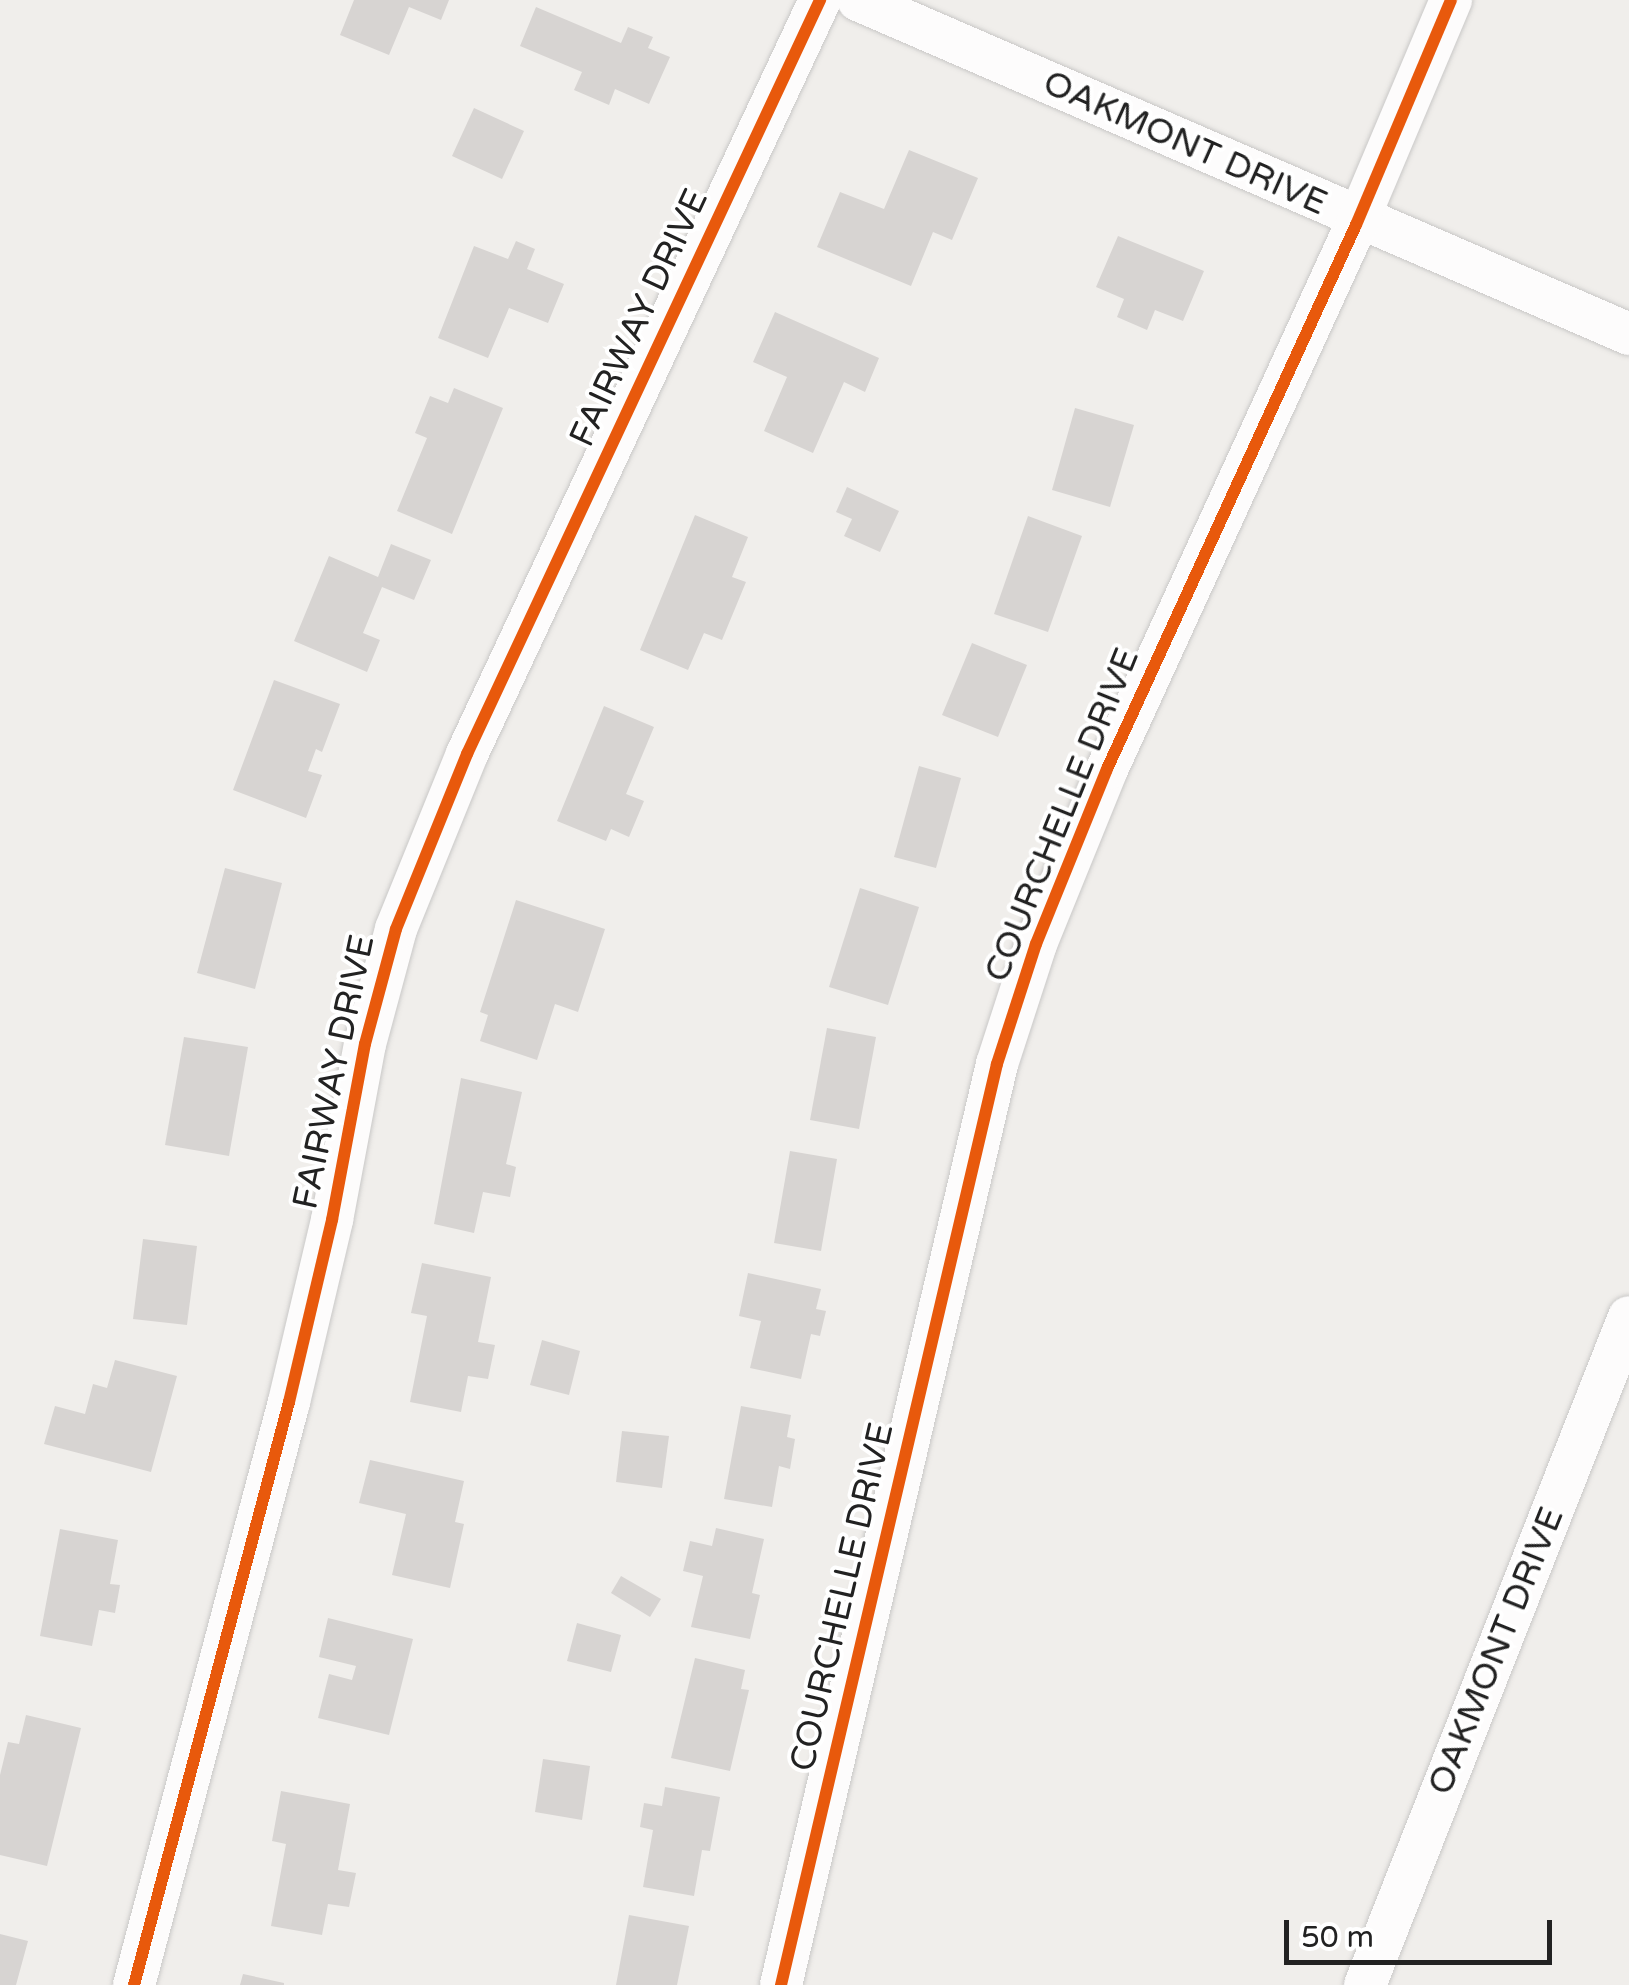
<!DOCTYPE html>
<html>
<head>
<meta charset="utf-8">
<style>
  body { margin:0 }
  #map { position:relative; width:1629px; height:1985px; overflow:hidden; background:#f0eeeb; font-family:"Varela Round",sans-serif }
  div>[style] { position:absolute }
  .building>* { inset:0; background:#d7d4d2 }
  .roads { filter:drop-shadow(0 0 2px #c9c8c7) drop-shadow(0 0 2px #c9c8c7) }
  .street>* { height:42px; margin:-21px; padding:0 21px; transform-origin:21px; border-radius:21px; background:#fdfcfc }
  .cycleway>* { height:12px; margin:-6px; padding:0 6px; transform-origin:6px; border-radius:6px; background:#e8590c }
  span { translate:-50% -50%; white-space:nowrap; text-align:center; line-height:1.15; -webkit-text-stroke:8px #fff; paint-order:stroke }
  .street-label { font-size:35px; color:#222 }
  .scale { position:absolute; left:1284px; top:1920px; width:268px; height:45px; box-sizing:border-box; border:5px solid #222; border-top:0; padding-left:12px; font-size:30px; line-height:35px; white-space:nowrap; color:#222; -webkit-text-stroke:8px #fff; paint-order:stroke }
</style>
</head>
<body>
<div id="map">
  <div class="building">
    <div style="clip-path:polygon(354px 0,449px 0,441px 20px,409px 7px,389px 55px,340px 35px)"></div>
    <div style="clip-path:polygon(536px 7px,621px 43px,628px 27px,653px 37px,648px 48px,670px 57px,649px 104px,615px 89px,609px 105px,574px 90px,582px 72px,520px 46px)"></div>
    <div style="clip-path:polygon(474px 108px,524px 131px,502px 179px,452px 156px)"></div>
    <div style="clip-path:polygon(909px 150px,978px 178px,952px 240px,933px 232px,911px 286px,817px 247px,840px 192px,884px 209px)"></div>
    <div style="clip-path:polygon(1118px 236px,1204px 271px,1183px 321px,1155px 310px,1147px 330px,1117px 317px,1124px 299px,1096px 287px)"></div>
    <div style="clip-path:polygon(516px 241px,535px 249px,527px 269px,564px 284px,548px 323px,509px 308px,488px 358px,438px 338px,474px 246px,508px 259px)"></div>
    <div style="clip-path:polygon(775px 312px,879px 358px,865px 392px,844px 382px,813px 453px,764px 431px,787px 377px,753px 362px)"></div>
    <div style="clip-path:polygon(454px 388px,503px 408px,452px 534px,397px 511px,427px 438px,415px 433px,430px 396px,448px 403px)"></div>
    <div style="clip-path:polygon(1075px 408px,1134px 425px,1110px 507px,1052px 490px)"></div>
    <div style="clip-path:polygon(847px 487px,899px 511px,880px 552px,844px 536px,852px 519px,836px 512px)"></div>
    <div style="clip-path:polygon(695px 515px,748px 537px,732px 577px,746px 582px,722px 640px,704px 633px,688px 670px,640px 650px)"></div>
    <div style="clip-path:polygon(1028px 516px,1082px 536px,1048px 632px,994px 614px)"></div>
    <div style="clip-path:polygon(391px 544px,431px 560px,414px 600px,382px 587px,363px 633px,380px 640px,367px 672px,294px 641px,329px 556px,378px 577px)"></div>
    <div style="clip-path:polygon(972px 643px,1027px 665px,998px 737px,942px 715px)"></div>
    <div style="clip-path:polygon(274px 680px,340px 704px,322px 752px,316px 749px,308px 771px,322px 775px,306px 818px,233px 790px)"></div>
    <div style="clip-path:polygon(604px 706px,654px 727px,626px 794px,644px 801px,629px 837px,611px 829px,606px 841px,557px 821px)"></div>
    <div style="clip-path:polygon(919px 766px,961px 778px,936px 868px,894px 857px)"></div>
    <div style="clip-path:polygon(225px 868px,282px 883px,255px 989px,197px 973px)"></div>
    <div style="clip-path:polygon(860px 888px,919px 907px,888px 1005px,829px 987px)"></div>
    <div style="clip-path:polygon(516px 900px,605px 929px,578px 1012px,555px 1004px,537px 1060px,480px 1041px,488px 1015px,480px 1012px)"></div>
    <div style="clip-path:polygon(827px 1028px,876px 1037px,859px 1129px,810px 1120px)"></div>
    <div style="clip-path:polygon(184px 1037px,248px 1047px,229px 1156px,165px 1145px)"></div>
    <div style="clip-path:polygon(461px 1078px,522px 1092px,506px 1164px,516px 1167px,510px 1197px,483px 1192px,474px 1233px,434px 1224px)"></div>
    <div style="clip-path:polygon(790px 1151px,837px 1159px,821px 1251px,774px 1243px)"></div>
    <div style="clip-path:polygon(143px 1239px,197px 1246px,187px 1325px,133px 1319px)"></div>
    <div style="clip-path:polygon(422px 1263px,491px 1277px,478px 1342px,495px 1345px,488px 1379px,468px 1376px,461px 1412px,410px 1402px,427px 1316px,411px 1313px)"></div>
    <div style="clip-path:polygon(748px 1273px,821px 1289px,816px 1309px,826px 1311px,820px 1336px,811px 1334px,801px 1379px,750px 1368px,761px 1321px,739px 1316px)"></div>
    <div style="clip-path:polygon(542px 1340px,580px 1351px,569px 1395px,530px 1385px)"></div>
    <div style="clip-path:polygon(115px 1360px,177px 1376px,151px 1472px,44px 1444px,55px 1406px,85px 1414px,93px 1384px,107px 1388px)"></div>
    <div style="clip-path:polygon(741px 1406px,791px 1415px,787px 1437px,795px 1439px,790px 1469px,779px 1466px,772px 1507px,724px 1499px)"></div>
    <div style="clip-path:polygon(622px 1431px,669px 1436px,662px 1488px,616px 1482px)"></div>
    <div style="clip-path:polygon(370px 1460px,464px 1481px,455px 1522px,464px 1524px,450px 1588px,392px 1575px,406px 1514px,359px 1503px)"></div>
    <div style="clip-path:polygon(716px 1528px,764px 1539px,752px 1593px,760px 1595px,750px 1639px,691px 1627px,703px 1576px,683px 1571px,690px 1541px,712px 1546px)"></div>
    <div style="clip-path:polygon(60px 1529px,118px 1540px,110px 1584px,120px 1585px,115px 1613px,99px 1610px,92px 1646px,40px 1636px)"></div>
    <div style="clip-path:polygon(621px 1576px,661px 1599px,650px 1617px,611px 1593px)"></div>
    <div style="clip-path:polygon(328px 1618px,413px 1639px,389px 1735px,318px 1718px,329px 1674px,352px 1680px,356px 1666px,319px 1657px)"></div>
    <div style="clip-path:polygon(577px 1623px,621px 1635px,611px 1672px,567px 1661px)"></div>
    <div style="clip-path:polygon(695px 1658px,745px 1670px,741px 1689px,749px 1690px,730px 1771px,671px 1758px)"></div>
    <div style="clip-path:polygon(26px 1715px,81px 1728px,47px 1866px,0 1855px,0 1775px,8px 1742px,19px 1744px)"></div>
    <div style="clip-path:polygon(543px 1759px,590px 1766px,582px 1820px,535px 1812px)"></div>
    <div style="clip-path:polygon(665px 1787px,720px 1797px,710px 1851px,702px 1850px,694px 1896px,643px 1887px,653px 1830px,640px 1827px,644px 1803px,662px 1806px)"></div>
    <div style="clip-path:polygon(281px 1791px,350px 1804px,338px 1870px,356px 1873px,349px 1907px,328px 1904px,322px 1935px,271px 1926px,286px 1844px,272px 1841px)"></div>
    <div style="clip-path:polygon(629px 1915px,689px 1926px,677px 1985px,616px 1985px)"></div>
    <div style="clip-path:polygon(0 1934px,28px 1941px,16px 1985px,0 1985px)"></div>
    <div style="clip-path:polygon(243px 1974px,284px 1983px,284px 1985px,240px 1985px)"></div>
  </div>
  <div class="roads">
    <div class="street">
      <div style="left:858px;top:0;width:840px;rotate:23.42deg"></div>
      <div style="left:134px;top:1985px;width:603px;rotate:-75.11deg"></div>
      <div style="left:289px;top:1402px;width:187px;rotate:-76.7deg"></div>
      <div style="left:332px;top:1220px;width:179px;rotate:-79.4deg"></div>
      <div style="left:365px;top:1044px;width:119px;rotate:-74.9deg"></div>
      <div style="left:396px;top:929px;width:189px;rotate:-67.9deg"></div>
      <div style="left:467px;top:754px;width:833px;rotate:-64.91deg"></div>
      <div style="left:781px;top:1985px;width:946px;rotate:-76.8deg"></div>
      <div style="left:997px;top:1064px;width:126px;rotate:-72deg"></div>
      <div style="left:1036px;top:944px;width:189px;rotate:-67.9deg"></div>
      <div style="left:1107px;top:769px;width:598px;rotate:-65.41deg"></div>
      <div style="left:1356px;top:225px;width:244px;rotate:-67.1deg"></div>
      <div style="left:1365px;top:1985px;width:718px;rotate:-68.44deg"></div>
    </div>
  </div>
  <div class="cycleway">
    <div style="left:134px;top:1985px;width:603px;rotate:-75.11deg"></div>
    <div style="left:289px;top:1402px;width:187px;rotate:-76.7deg"></div>
    <div style="left:332px;top:1220px;width:179px;rotate:-79.4deg"></div>
    <div style="left:365px;top:1044px;width:119px;rotate:-74.9deg"></div>
    <div style="left:396px;top:929px;width:189px;rotate:-67.9deg"></div>
    <div style="left:467px;top:754px;width:833px;rotate:-64.91deg"></div>
    <div style="left:781px;top:1985px;width:946px;rotate:-76.8deg"></div>
    <div style="left:997px;top:1064px;width:126px;rotate:-72deg"></div>
    <div style="left:1036px;top:944px;width:189px;rotate:-67.9deg"></div>
    <div style="left:1107px;top:769px;width:598px;rotate:-65.41deg"></div>
    <div style="left:1356px;top:225px;width:244px;rotate:-67.1deg"></div>
  </div>
  <div class="street-label">
    <span style="left:1185px;top:143px;rotate:24deg">OAKMONT DRIVE</span>
    <span style="left:639px;top:318px;rotate:-65deg">FAIRWAY DRIVE</span>
    <span style="left:1062px;top:815px;rotate:-68deg">COURCHELLE DRIVE</span>
    <span style="left:334px;top:1072px;rotate:-78deg">FAIRWAY DRIVE</span>
    <span style="left:842px;top:1597px;rotate:-77deg">COURCHELLE DRIVE</span>
    <span style="left:1496px;top:1651px;rotate:-68deg">OAKMONT DRIVE</span>
  </div>
  <div class="scale">50 m</div>
</div>
</body>
</html>
